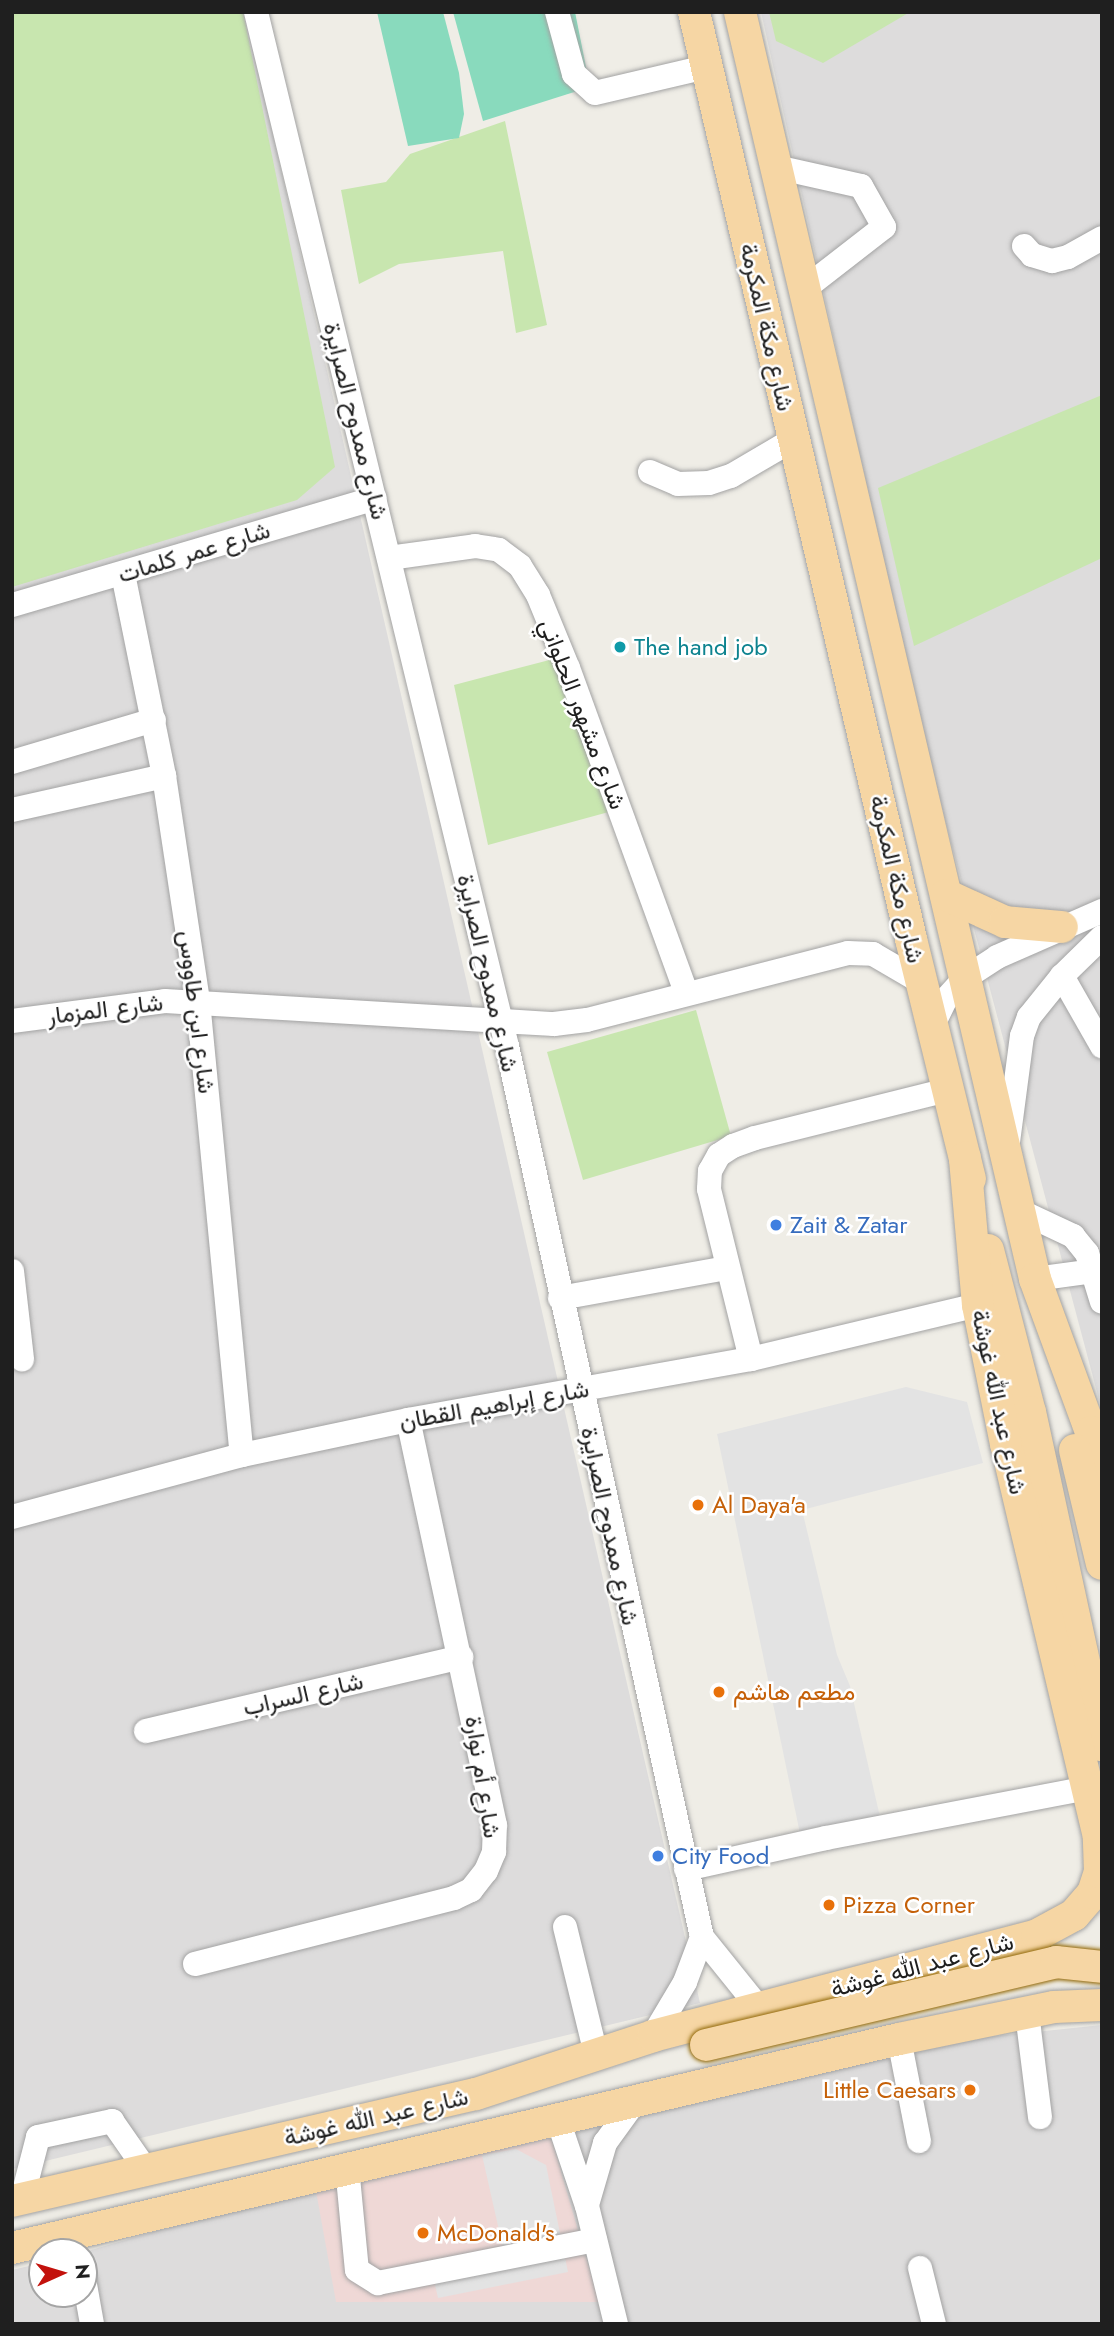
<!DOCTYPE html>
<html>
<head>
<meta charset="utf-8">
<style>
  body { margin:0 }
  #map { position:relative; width:1114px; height:2336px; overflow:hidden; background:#efede6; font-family:Jost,Vazirmatn,sans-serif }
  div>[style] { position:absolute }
  .residential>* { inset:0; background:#dddcdc }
  .commercial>* { inset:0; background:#efd8d6 }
  .grass>* { inset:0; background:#c8e6af }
  .pitch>* { inset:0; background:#89dabd }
  .parking>* { inset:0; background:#e3e3e3 }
  .roads { filter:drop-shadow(0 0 2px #a3a3a3) drop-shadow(0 0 2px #a3a3a3) }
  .minor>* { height:24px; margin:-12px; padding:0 12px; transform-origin:12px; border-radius:12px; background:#fff }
  .major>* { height:32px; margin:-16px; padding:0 16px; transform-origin:16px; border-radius:16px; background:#f6d6a4 }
  .bridges { filter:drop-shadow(0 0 2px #926909) drop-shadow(0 0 2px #926909) }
  .major-bridge>* { height:32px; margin:-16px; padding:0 16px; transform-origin:16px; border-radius:16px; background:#f6d6a4 }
  .dots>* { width:19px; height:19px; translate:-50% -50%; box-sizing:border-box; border:4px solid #fff; border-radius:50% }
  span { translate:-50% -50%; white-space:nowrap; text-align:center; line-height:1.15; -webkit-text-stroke:5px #fff; paint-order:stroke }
  .street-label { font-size:24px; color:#1f1f1f }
  .culture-label { font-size:24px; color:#0d838f }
  .left { translate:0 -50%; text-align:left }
  .shop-label { font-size:24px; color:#366cbe }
  .food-label { font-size:24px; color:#c56008 }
  .right { translate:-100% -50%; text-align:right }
  .frame { position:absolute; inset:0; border:14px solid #1f1f1f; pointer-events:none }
  .north { position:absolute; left:28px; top:2238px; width:70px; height:70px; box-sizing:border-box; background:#fff; border:2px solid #a5a5a5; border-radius:50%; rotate:86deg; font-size:19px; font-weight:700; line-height:28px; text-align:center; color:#1f1f1f }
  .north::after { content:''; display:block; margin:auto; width:24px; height:32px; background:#c3120c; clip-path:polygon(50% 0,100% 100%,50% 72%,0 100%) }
</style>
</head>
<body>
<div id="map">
  <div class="residential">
    <div style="clip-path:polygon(12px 12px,245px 12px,700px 2003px,12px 2169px)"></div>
    <div style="clip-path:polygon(761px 12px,1102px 12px,1102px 1411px,922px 733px)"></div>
    <div style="clip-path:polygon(1102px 2025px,1102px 2324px,12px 2324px,12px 2270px,42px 2263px,42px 2294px,84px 2294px,84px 2252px,739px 2063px)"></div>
  </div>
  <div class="commercial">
    <div style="clip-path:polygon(544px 2135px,552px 2141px,599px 2302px,336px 2302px,314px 2180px)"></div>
  </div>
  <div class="grass">
    <div style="clip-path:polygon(12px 12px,243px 12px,335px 467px,297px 500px,12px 587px)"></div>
    <div style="clip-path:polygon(769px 12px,910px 12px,823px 63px,776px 41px)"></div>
    <div style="clip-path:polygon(505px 121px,547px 325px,516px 333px,503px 251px,399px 264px,359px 284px,341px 190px,386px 182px,410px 154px)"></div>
    <div style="clip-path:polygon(1102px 395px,1102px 558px,914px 646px,878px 488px)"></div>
    <div style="clip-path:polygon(561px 657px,616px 810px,488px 845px,454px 685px)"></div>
    <div style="clip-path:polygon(696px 1010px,731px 1136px,583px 1180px,547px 1052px)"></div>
  </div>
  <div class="pitch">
    <div style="clip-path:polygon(377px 12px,443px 12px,459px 73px,464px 114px,459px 138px,408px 146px)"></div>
    <div style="clip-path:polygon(453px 12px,575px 12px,590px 87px,483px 121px)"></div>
  </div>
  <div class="parking">
    <div style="clip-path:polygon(906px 1387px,967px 1402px,983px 1463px,802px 1510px,837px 1655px,850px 1686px,883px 1830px,803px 1848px,717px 1434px)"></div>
    <div style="clip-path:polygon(516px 2149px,546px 2165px,568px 2272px,438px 2298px,430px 2263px,503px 2248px,482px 2155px)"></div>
  </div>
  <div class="roads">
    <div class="minor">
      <div style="left:256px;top:12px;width:1064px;rotate:76.36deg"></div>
      <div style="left:507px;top:1046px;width:912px;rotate:77.66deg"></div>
      <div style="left:702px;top:1937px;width:91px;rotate:51.2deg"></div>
      <div style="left:557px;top:12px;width:64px;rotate:74.7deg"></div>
      <div style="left:574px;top:74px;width:28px;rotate:42deg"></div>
      <div style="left:595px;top:93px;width:114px;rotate:-13.2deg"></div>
      <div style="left:776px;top:167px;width:87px;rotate:12.6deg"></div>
      <div style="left:861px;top:186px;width:47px;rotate:60.7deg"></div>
      <div style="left:884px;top:227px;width:101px;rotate:142.2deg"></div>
      <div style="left:1024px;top:246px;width:12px;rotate:48deg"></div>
      <div style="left:1032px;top:255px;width:21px;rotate:17deg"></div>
      <div style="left:1052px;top:261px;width:16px;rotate:-14deg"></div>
      <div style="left:1068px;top:257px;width:39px;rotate:-29deg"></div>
      <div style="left:650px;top:472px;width:30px;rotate:23deg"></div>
      <div style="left:678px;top:484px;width:31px;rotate:-2deg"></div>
      <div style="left:709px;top:483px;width:23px;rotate:-18deg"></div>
      <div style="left:731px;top:476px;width:73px;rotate:-30.4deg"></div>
      <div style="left:389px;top:558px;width:87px;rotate:-7.9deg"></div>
      <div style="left:475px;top:546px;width:24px;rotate:9deg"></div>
      <div style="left:499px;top:550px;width:26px;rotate:37deg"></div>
      <div style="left:520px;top:566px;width:34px;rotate:58deg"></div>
      <div style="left:538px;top:595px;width:79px;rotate:67.7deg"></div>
      <div style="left:568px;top:668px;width:346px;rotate:70deg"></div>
      <div style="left:123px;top:574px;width:206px;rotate:78.5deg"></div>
      <div style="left:164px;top:776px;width:228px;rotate:81.4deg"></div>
      <div style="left:198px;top:1001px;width:456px;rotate:84.5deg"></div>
      <div style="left:12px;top:605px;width:378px;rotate:-16.4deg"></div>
      <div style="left:12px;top:762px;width:148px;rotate:-16.5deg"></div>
      <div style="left:12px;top:810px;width:156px;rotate:-12.6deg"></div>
      <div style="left:1062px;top:976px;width:81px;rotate:60.3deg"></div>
      <div style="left:12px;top:1021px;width:154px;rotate:-7.4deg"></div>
      <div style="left:165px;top:1001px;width:390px;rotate:3.4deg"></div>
      <div style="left:554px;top:1024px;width:33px;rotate:-7deg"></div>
      <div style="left:587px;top:1020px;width:269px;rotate:-14.4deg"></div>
      <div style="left:848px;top:953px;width:25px;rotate:2deg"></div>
      <div style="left:873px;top:954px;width:56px;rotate:30.3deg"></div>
      <div style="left:932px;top:1027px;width:30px;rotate:-64deg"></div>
      <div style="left:945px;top:1000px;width:30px;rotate:-48deg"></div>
      <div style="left:965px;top:978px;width:38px;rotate:-33deg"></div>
      <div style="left:997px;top:957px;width:115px;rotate:-23.7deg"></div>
      <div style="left:1008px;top:1142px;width:107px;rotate:-82.5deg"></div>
      <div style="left:1022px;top:1036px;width:20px;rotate:-70deg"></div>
      <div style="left:1029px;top:1017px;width:53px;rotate:-51.2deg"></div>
      <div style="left:1062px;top:976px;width:56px;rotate:-44.3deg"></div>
      <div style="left:1020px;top:1211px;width:59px;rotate:25.3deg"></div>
      <div style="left:1073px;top:1236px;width:22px;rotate:51deg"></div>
      <div style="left:1087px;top:1253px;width:51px;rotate:73deg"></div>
      <div style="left:12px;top:1271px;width:89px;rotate:83.5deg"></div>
      <div style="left:1035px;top:1279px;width:68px;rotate:-7.7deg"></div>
      <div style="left:560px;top:1298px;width:170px;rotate:-10.2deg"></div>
      <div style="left:751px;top:1359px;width:175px;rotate:-103.9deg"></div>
      <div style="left:709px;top:1189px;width:18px;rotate:-87deg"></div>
      <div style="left:710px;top:1171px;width:18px;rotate:-61deg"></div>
      <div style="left:719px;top:1155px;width:17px;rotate:-33deg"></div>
      <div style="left:733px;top:1146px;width:23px;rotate:-20deg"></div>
      <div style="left:755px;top:1138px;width:199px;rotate:-14deg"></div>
      <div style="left:12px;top:1517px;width:238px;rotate:-15.1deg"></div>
      <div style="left:242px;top:1455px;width:170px;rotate:-11.9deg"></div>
      <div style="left:408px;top:1420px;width:348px;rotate:-10.1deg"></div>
      <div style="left:751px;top:1359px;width:233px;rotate:-13.4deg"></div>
      <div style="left:146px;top:1731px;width:324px;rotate:-13.2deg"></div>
      <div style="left:686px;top:1869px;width:143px;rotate:-12.5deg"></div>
      <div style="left:826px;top:1838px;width:268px;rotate:-10.8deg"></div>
      <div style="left:565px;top:1927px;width:131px;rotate:76.3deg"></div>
      <div style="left:195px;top:1964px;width:267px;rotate:-14.3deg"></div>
      <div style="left:454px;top:1898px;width:19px;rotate:-25deg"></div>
      <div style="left:471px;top:1890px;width:24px;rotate:-52deg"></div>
      <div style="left:486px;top:1871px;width:21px;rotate:-67deg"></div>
      <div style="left:494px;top:1852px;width:27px;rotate:-88deg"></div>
      <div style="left:495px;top:1825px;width:414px;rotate:-102.1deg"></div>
      <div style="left:1027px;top:2013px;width:105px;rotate:82.9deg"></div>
      <div style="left:653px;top:2036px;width:63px;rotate:-59.3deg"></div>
      <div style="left:685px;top:1982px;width:48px;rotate:-69.3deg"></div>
      <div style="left:899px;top:2039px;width:104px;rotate:78.9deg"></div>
      <div style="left:557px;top:2117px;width:94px;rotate:71.4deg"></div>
      <div style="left:587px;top:2206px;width:122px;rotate:76.2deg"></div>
      <div style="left:347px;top:2167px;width:103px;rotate:84.5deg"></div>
      <div style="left:357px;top:2270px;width:25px;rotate:32deg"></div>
      <div style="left:378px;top:2283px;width:221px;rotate:-11.2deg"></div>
      <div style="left:22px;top:2199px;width:64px;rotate:-75.5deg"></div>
      <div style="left:38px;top:2137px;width:76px;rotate:-12.2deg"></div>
      <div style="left:112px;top:2121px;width:60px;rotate:55.2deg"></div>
      <div style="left:587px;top:2205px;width:65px;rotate:-73.8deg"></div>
      <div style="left:605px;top:2143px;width:49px;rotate:-54.1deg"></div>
      <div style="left:920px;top:2268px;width:58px;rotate:76deg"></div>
      <div style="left:84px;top:2279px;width:46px;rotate:79.9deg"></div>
    </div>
    <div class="major">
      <div style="left:694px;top:12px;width:952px;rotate:76.82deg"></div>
      <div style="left:911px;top:939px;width:247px;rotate:76.2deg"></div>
      <div style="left:740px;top:12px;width:1301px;rotate:76.89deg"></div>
      <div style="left:1035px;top:1279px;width:163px;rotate:69.9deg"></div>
      <div style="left:1091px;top:1432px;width:45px;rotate:76deg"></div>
      <div style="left:946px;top:895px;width:65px;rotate:24.6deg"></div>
      <div style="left:1005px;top:922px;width:57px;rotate:5deg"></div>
      <div style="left:988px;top:1250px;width:167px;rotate:75.5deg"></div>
      <div style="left:1030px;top:1412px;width:341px;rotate:77.8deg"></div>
      <div style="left:1075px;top:1450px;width:117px;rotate:76.7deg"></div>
      <div style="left:12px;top:2201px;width:476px;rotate:-13deg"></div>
      <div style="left:476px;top:2094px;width:186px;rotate:-18.1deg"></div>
      <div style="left:653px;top:2036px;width:397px;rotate:-14.7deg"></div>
      <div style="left:1037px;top:1935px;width:42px;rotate:-28.4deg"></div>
      <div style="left:1074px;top:1915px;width:29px;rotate:-49deg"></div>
      <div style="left:1093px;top:1893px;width:22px;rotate:-72deg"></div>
      <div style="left:1100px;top:1872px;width:35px;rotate:-92deg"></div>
      <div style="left:1099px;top:1837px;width:404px;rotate:-103.3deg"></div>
      <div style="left:1006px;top:1444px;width:142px;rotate:-101.4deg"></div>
      <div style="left:978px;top:1305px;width:148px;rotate:-95.1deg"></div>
      <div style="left:12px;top:2248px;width:911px;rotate:-13.26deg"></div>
      <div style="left:899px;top:2039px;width:158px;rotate:-11.7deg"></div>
      <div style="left:1054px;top:2007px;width:48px;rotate:-2.4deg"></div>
    </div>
  </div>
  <div class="bridges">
    <div class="major-bridge">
      <div style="left:706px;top:2045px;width:360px;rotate:-13.3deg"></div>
      <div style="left:1056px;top:1962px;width:46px;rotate:6.2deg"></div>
    </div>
  </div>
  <div class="dots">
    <div style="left:620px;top:647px;background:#0f9aa8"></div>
    <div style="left:776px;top:1225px;background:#3f7fe0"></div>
    <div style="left:698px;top:1505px;background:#e8710a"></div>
    <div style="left:719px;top:1692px;background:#e8710a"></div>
    <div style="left:658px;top:1856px;background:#3f7fe0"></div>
    <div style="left:829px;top:1905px;background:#e8710a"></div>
    <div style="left:970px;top:2090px;background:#e8710a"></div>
    <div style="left:423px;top:2233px;background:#e8710a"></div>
  </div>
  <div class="street-label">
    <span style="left:767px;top:327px;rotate:77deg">شارع مكة المكرمة</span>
    <span style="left:356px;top:421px;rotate:76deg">شارع ممدوح الصرايرة</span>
    <span style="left:194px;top:552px;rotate:-17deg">شارع عمر كلمات</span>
    <span style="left:583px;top:714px;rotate:69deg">شارع مشهور الحلواني</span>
    <span style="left:897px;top:879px;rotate:77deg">شارع مكة المكرمة</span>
    <span style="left:488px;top:973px;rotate:77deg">شارع ممدوح الصرايرة</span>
    <span style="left:105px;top:1009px;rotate:-7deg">شارع المزمار</span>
    <span style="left:197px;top:1012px;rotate:83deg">شارع ابن طاووس</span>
    <span style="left:999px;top:1402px;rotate:78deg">شارع عبد الله غوشة</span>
    <span style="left:494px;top:1405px;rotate:-10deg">شارع إبراهيم القطان</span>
    <span style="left:610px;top:1526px;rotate:78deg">شارع ممدوح الصرايرة</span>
    <span style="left:303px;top:1694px;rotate:-13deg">شارع السراب</span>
    <span style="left:483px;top:1777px;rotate:81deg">شارع أم نوارة</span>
    <span style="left:922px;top:1965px;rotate:-15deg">شارع عبد الله غوشة</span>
    <span style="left:376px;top:2117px;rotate:-13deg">شارع عبد الله غوشة</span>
  </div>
  <div class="culture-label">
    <span class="left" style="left:634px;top:647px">The hand job</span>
  </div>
  <div class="shop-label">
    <span class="left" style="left:790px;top:1225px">Zait &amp; Zatar</span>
    <span class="left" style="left:672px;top:1856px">City Food</span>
  </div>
  <div class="food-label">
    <span class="left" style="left:712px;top:1505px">Al Daya'a</span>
    <span class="left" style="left:733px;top:1692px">مطعم هاشم</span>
    <span class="left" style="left:843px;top:1905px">Pizza Corner</span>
    <span class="right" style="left:956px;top:2090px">Little Caesars</span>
    <span class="left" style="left:437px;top:2233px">McDonald's</span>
  </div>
  <div class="frame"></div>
  <div class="north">N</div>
</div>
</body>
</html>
